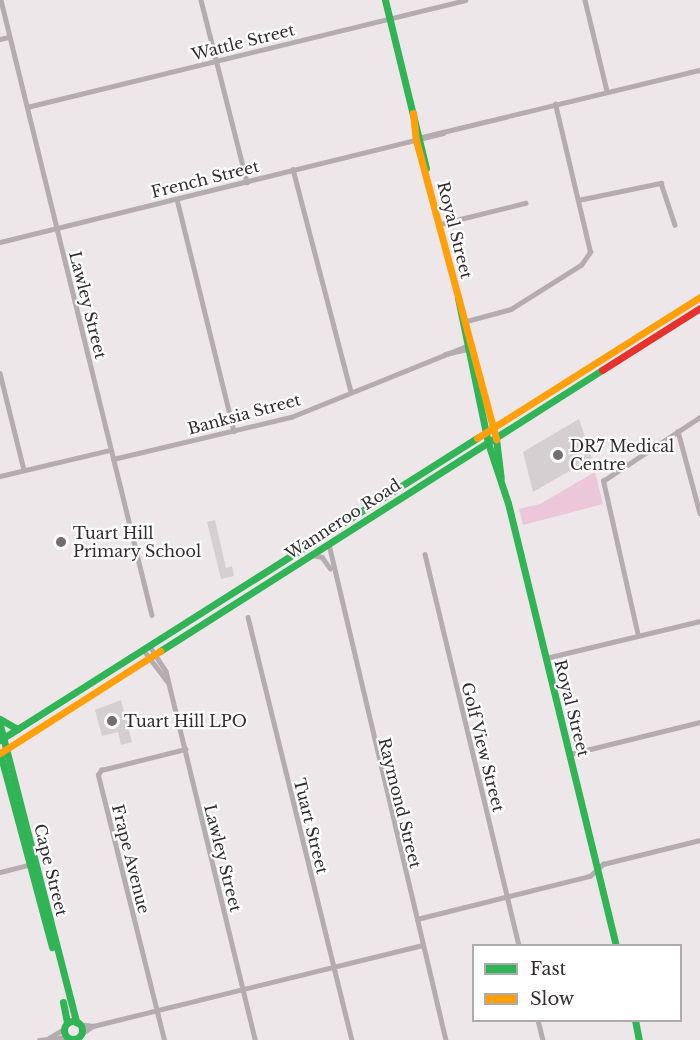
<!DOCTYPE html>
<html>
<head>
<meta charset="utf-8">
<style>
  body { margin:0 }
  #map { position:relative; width:700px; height:1040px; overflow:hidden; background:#eee7ea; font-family:"Libre Baskerville",serif }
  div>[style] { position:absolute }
  .green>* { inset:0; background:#ecc7da }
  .building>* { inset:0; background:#d5cfd2 }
  .street>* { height:4.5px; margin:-2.25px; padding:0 2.25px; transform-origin:2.25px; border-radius:2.25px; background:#b5acb0 }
  .fast>* { height:7px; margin:-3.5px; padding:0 3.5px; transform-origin:3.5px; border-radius:3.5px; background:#30b455 }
  .fast>.ring { margin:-3.5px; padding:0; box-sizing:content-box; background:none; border:7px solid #30b455; border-radius:50% }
  .slow>* { height:7px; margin:-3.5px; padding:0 3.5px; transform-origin:3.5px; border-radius:3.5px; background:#ff9f0a }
  .jam>* { height:7px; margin:-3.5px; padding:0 3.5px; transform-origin:3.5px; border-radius:3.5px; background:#e5322d }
  .dots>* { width:16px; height:16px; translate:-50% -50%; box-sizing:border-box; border:3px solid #fff; border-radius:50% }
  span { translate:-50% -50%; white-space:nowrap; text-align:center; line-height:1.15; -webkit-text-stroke:4.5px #fff; paint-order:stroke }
  .street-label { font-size:16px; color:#312c2f }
  .poi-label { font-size:16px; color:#312c2f }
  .left { translate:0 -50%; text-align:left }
  .legend { position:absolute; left:472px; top:944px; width:210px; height:78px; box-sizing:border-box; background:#fff; border:2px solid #adabac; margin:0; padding:8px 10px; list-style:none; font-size:18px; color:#312c2f }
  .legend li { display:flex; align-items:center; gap:12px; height:30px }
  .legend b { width:30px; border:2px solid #adabac }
</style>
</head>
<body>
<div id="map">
  <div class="green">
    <div style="clip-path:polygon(595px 472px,603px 504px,523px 525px,519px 509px,540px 504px)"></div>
  </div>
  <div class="building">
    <div style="clip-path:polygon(579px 419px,592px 458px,533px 492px,523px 452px)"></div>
    <div style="clip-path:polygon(215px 520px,226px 568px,232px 566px,234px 576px,221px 579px,207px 522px)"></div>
    <div style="clip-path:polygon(121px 700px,132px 742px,121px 745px,118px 732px,102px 736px,95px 710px)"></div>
  </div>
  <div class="street">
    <div style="left:1px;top:0;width:633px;rotate:76.21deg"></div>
    <div style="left:201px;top:0;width:188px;rotate:75.8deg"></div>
    <div style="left:585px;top:0;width:94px;rotate:76.4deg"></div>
    <div style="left:0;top:39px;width:9px;rotate:-13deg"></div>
    <div style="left:27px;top:107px;width:451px;rotate:-13.7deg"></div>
    <div style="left:418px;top:138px;width:290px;rotate:-13.6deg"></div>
    <div style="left:293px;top:169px;width:230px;rotate:75.4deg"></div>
    <div style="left:177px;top:199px;width:239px;rotate:76.2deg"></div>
    <div style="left:578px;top:200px;width:85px;rotate:-11.6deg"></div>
    <div style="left:661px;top:183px;width:44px;rotate:71.6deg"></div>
    <div style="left:440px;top:224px;width:88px;rotate:-13.9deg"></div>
    <div style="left:0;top:242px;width:456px;rotate:-13.8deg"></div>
    <div style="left:463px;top:322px;width:50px;rotate:-15.2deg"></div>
    <div style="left:511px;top:309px;width:83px;rotate:-32.2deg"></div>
    <div style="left:581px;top:265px;width:16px;rotate:-55deg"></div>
    <div style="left:590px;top:252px;width:152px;rotate:-103.3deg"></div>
    <div style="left:445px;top:354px;width:24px;rotate:-12deg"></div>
    <div style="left:0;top:373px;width:100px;rotate:76.1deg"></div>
    <div style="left:678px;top:431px;width:85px;rotate:75deg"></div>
    <div style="left:113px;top:459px;width:183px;rotate:-13.3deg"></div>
    <div style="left:291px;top:417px;width:192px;rotate:-22deg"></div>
    <div style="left:0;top:476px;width:113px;rotate:-13.3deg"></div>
    <div style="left:329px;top:544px;width:510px;rotate:76.73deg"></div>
    <div style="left:425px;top:554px;width:403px;rotate:76.5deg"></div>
    <div style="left:312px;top:555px;width:10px;rotate:11deg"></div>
    <div style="left:322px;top:557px;width:14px;rotate:54deg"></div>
    <div style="left:248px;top:617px;width:436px;rotate:76.2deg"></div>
    <div style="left:638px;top:636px;width:159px;rotate:-102.7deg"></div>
    <div style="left:603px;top:481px;width:116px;rotate:-33.4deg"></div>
    <div style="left:149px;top:645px;width:31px;rotate:57deg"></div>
    <div style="left:166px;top:671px;width:380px;rotate:76.4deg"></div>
    <div style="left:143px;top:649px;width:40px;rotate:53deg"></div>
    <div style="left:546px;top:658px;width:158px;rotate:-13.5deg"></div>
    <div style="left:570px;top:754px;width:134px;rotate:-13.8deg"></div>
    <div style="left:0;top:872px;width:33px;rotate:-14deg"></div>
    <div style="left:417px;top:919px;width:178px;rotate:-14deg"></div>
    <div style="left:590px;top:876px;width:18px;rotate:-43deg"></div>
    <div style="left:603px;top:864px;width:100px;rotate:-13.9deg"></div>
    <div style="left:538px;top:1020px;width:21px;rotate:76deg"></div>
    <div style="left:79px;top:1024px;width:14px;rotate:8deg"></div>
    <div style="left:81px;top:1034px;width:14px;rotate:-34deg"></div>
    <div style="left:93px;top:1026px;width:339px;rotate:-13.8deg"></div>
    <div style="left:49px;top:1038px;width:17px;rotate:-31deg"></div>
    <div style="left:39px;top:1040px;width:28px;rotate:-6deg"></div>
    <div style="left:164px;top:1040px;width:273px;rotate:-104deg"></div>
    <div style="left:98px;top:775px;width:6px;rotate:-59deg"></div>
    <div style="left:101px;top:770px;width:87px;rotate:-14deg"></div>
  </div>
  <div class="fast">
    <div style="left:385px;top:0;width:173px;rotate:76.3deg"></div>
    <div style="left:458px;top:298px;width:148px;rotate:78.3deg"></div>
    <div style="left:496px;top:439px;width:39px;rotate:83deg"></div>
    <div style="left:488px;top:443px;width:63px;rotate:71.6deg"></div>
    <div style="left:508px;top:503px;width:456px;rotate:76.3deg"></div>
    <div style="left:160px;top:651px;width:524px;rotate:-32.45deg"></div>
    <div style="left:0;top:719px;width:20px;rotate:30deg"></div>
    <div style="left:0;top:725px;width:307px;rotate:75.6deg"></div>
    <div style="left:0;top:740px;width:565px;rotate:-32.34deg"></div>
    <div style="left:0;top:753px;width:201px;rotate:75deg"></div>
    <div style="left:63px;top:1002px;width:21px;rotate:79deg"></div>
    <div style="left:635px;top:1020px;width:20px;rotate:79deg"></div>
    <div class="ring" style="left:64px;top:1021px;width:11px;height:11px"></div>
  </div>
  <div class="slow">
    <div style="left:413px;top:113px;width:27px;rotate:84deg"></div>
    <div style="left:416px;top:140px;width:310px;rotate:75deg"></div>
    <div style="left:477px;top:438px;width:264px;rotate:-32.3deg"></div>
    <div style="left:0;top:753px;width:190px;rotate:-32.5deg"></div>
  </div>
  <div class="jam">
    <div style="left:602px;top:370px;width:116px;rotate:-32.3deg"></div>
  </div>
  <div class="dots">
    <div style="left:558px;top:455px;background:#736d70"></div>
    <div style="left:61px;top:542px;background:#736d70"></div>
    <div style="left:112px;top:721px;background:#736d70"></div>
  </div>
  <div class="street-label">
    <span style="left:243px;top:42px;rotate:-14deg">Wattle Street</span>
    <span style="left:205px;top:179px;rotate:-14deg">French Street</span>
    <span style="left:455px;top:230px;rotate:76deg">Royal Street</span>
    <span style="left:88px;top:305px;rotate:76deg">Lawley Street</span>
    <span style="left:244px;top:414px;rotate:-15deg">Banksia Street</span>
    <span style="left:343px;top:519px;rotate:-33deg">Wanneroo Road</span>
    <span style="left:572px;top:708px;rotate:76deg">Royal Street</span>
    <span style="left:483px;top:747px;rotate:76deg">Golf View Street</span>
    <span style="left:400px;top:803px;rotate:76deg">Raymond Street</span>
    <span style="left:311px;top:826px;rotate:76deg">Tuart Street</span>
    <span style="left:223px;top:858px;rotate:76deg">Lawley Street</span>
    <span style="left:131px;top:859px;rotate:76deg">Frape Avenue</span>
    <span style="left:51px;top:870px;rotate:76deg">Cape Street</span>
  </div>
  <div class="poi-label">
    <span class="left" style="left:570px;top:455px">DR7 Medical<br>Centre</span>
    <span class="left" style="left:73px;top:542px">Tuart Hill<br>Primary School</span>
    <span class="left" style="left:124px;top:721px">Tuart Hill LPO</span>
  </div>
  <ul class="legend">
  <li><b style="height:8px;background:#30b455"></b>Fast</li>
  <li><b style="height:8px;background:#ff9f0a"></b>Slow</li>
  </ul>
</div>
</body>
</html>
